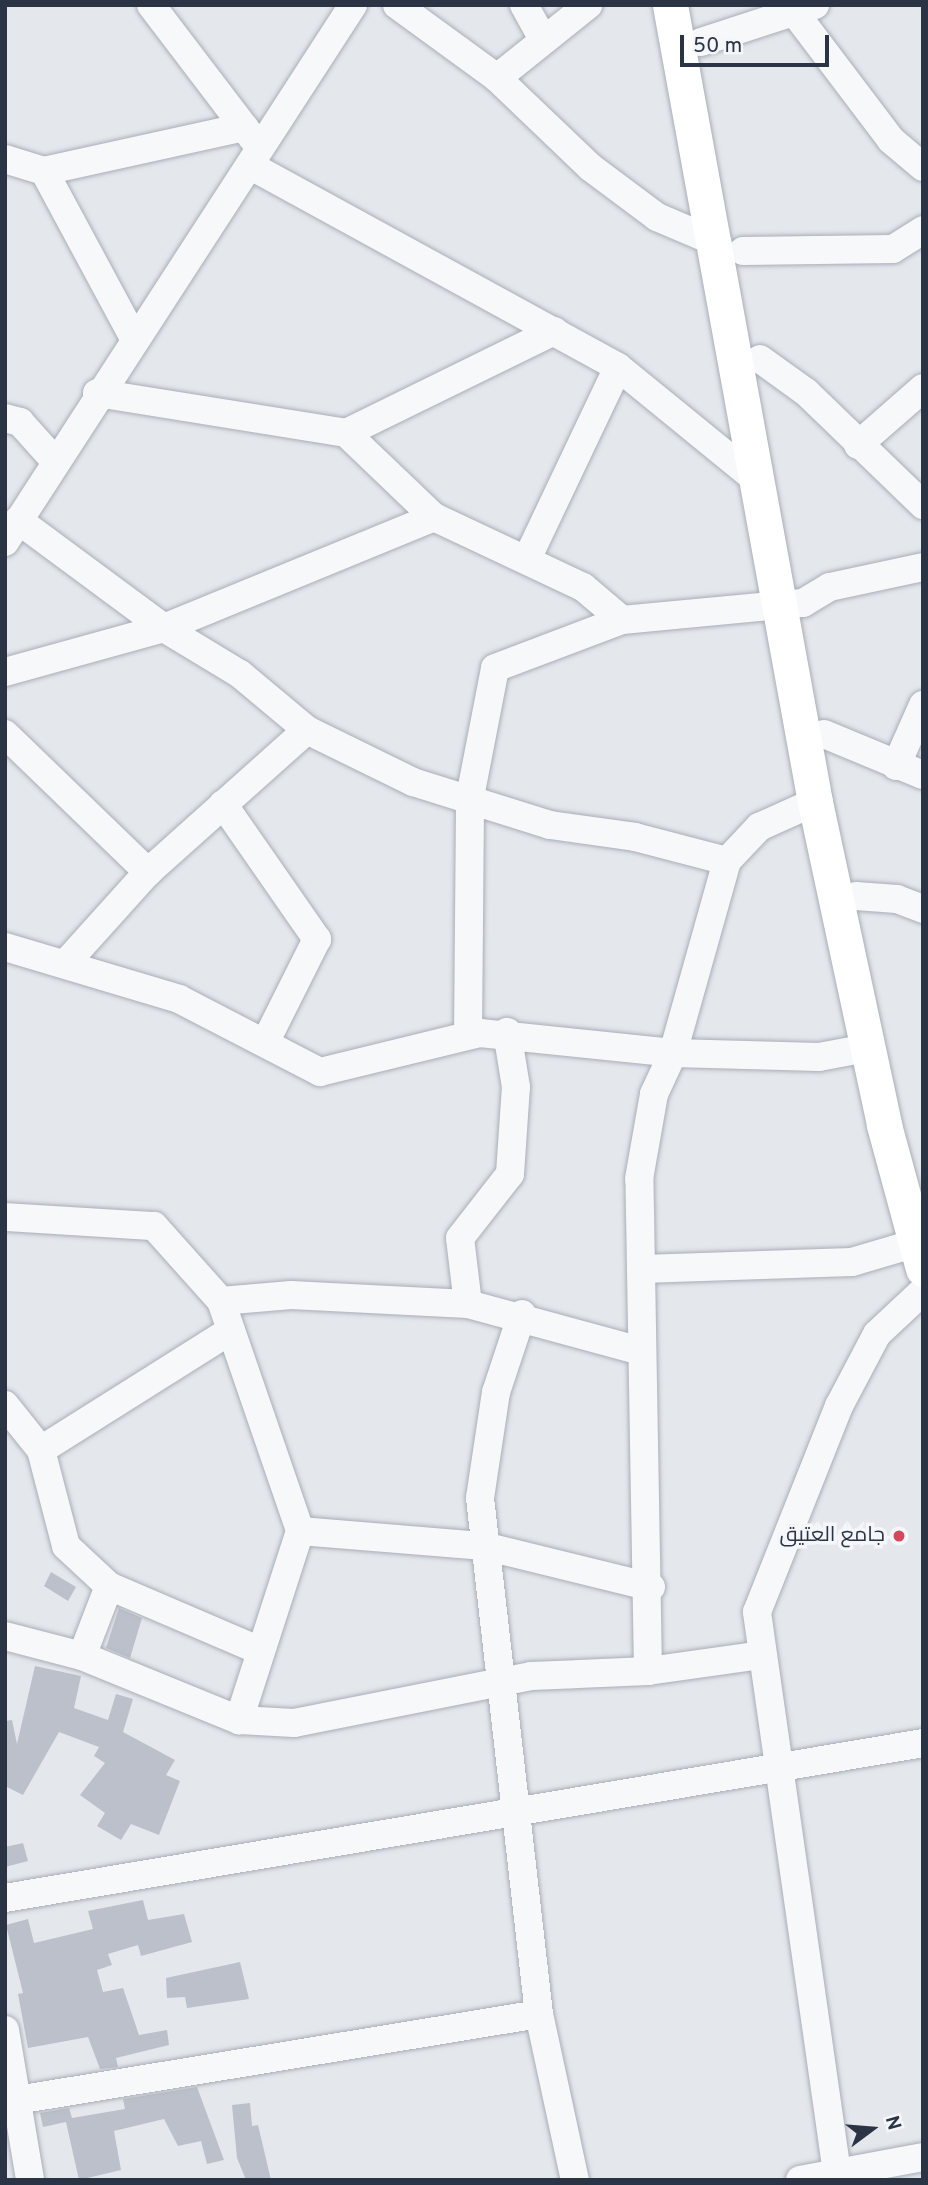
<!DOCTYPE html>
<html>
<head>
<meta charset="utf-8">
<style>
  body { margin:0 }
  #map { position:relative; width:928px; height:2185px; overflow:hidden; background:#e4e7ec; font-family:Overpass,Cairo,sans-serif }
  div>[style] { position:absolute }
  .building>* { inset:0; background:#bbc0ca }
  .roads { filter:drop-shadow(0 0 2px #a9aeb7) drop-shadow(0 0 2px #a9aeb7) }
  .minor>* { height:28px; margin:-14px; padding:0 14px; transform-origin:14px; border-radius:14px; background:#f7f8fa }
  .major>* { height:35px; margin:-17.5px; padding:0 17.5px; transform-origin:17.5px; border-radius:17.5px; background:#fff }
  .dots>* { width:19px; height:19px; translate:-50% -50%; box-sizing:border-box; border:4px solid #f4f6f9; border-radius:50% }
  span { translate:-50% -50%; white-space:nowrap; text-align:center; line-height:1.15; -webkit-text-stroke:7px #f4f6f9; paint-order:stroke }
  .poi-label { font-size:21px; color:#2b3445 }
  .right { translate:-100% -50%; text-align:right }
  .frame { position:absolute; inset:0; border:7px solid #2b3445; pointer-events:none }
  .north { position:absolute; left:837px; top:2094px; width:70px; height:70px; -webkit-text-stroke:5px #f4f6f9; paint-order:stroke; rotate:74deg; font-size:19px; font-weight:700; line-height:28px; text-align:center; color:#2b3445 }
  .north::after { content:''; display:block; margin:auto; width:24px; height:32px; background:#2b3445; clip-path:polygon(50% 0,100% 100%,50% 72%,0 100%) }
  .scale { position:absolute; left:680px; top:35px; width:149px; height:32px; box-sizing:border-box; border:4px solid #2b3445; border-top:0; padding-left:9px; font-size:21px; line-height:24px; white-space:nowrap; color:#2b3445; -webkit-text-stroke:5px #f4f6f9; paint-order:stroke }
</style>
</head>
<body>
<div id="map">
  <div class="building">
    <div style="clip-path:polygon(51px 1572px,76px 1587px,68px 1601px,44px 1586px)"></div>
    <div style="clip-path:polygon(119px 1608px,142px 1618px,130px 1658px,106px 1648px)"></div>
    <div style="clip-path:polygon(35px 1666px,81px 1676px,74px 1708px,108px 1720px,116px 1694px,133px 1699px,123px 1732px,175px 1760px,166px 1775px,180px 1781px,159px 1835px,131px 1824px,121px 1840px,97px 1826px,105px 1813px,80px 1795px,105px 1763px,94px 1756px,99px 1747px,59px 1732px,23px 1795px,5px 1786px,5px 1721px,12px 1720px,17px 1744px)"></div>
    <div style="clip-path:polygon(23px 1843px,28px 1861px,5px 1867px,5px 1847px)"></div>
    <div style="clip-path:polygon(143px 1900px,148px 1920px,184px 1914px,192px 1942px,141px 1956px,138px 1945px,108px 1954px,112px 1965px,97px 1970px,103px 1992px,123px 1988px,139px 2035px,167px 2030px,169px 2045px,116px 2058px,118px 2067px,100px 2069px,88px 2037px,28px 2048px,18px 1994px,23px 1993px,6px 1925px,28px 1919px,34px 1943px,93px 1929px,88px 1911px)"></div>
    <div style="clip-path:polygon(240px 1962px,249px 1999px,187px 2008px,185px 1997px,167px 1998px,166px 1978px)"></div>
    <div style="clip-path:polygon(197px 2087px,224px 2160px,207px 2164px,201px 2141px,178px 2146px,164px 2119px,114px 2131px,121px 2170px,79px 2180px,66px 2122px,43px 2127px,40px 2113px,69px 2108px,72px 2118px,125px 2109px,123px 2099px)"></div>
    <div style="clip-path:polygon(250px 2103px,252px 2126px,258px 2125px,271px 2180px,246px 2180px,237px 2158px,232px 2105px)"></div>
  </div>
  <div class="roads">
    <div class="minor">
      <div style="left:151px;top:5px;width:168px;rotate:52.7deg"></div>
      <div style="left:397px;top:5px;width:124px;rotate:36.1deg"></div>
      <div style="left:497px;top:78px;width:129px;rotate:43.7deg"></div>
      <div style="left:590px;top:167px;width:84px;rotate:36.7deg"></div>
      <div style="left:657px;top:217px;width:66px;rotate:23.1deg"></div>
      <div style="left:524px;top:5px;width:37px;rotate:61deg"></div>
      <div style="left:789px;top:5px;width:169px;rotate:52.9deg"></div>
      <div style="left:891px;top:140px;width:42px;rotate:40.2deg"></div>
      <div style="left:701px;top:42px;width:120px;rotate:-18deg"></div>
      <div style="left:497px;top:78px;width:117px;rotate:-38.7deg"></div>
      <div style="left:5px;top:159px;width:41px;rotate:17.1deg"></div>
      <div style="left:44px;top:171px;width:205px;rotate:-12.4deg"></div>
      <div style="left:251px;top:166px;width:418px;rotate:28.7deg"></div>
      <div style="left:618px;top:367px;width:183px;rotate:39.2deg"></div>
      <div style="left:44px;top:171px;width:190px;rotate:61.7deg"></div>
      <div style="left:743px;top:251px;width:150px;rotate:-0.8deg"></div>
      <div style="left:893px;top:249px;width:36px;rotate:-32deg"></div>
      <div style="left:760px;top:359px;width:57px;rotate:35.7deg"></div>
      <div style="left:806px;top:392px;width:163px;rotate:44deg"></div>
      <div style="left:97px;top:393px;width:252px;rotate:9.1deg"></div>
      <div style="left:346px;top:433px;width:232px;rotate:-26.1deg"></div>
      <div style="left:5px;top:418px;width:16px;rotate:15deg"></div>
      <div style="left:20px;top:422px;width:52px;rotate:48.1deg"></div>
      <div style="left:346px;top:433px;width:122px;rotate:43.7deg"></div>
      <div style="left:434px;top:517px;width:165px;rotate:25.2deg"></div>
      <div style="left:583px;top:587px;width:51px;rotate:40.2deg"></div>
      <div style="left:858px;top:445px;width:86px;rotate:-41.2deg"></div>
      <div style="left:18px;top:520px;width:182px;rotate:36.5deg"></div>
      <div style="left:164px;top:628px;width:89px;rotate:31.2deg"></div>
      <div style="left:240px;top:674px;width:87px;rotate:39.9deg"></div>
      <div style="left:307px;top:730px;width:118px;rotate:26.1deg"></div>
      <div style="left:413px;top:782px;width:144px;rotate:17.4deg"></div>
      <div style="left:550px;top:825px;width:86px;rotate:8deg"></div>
      <div style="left:635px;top:837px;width:95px;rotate:14.6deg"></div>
      <div style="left:5px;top:542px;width:640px;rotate:-57.05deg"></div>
      <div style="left:527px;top:559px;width:212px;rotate:-64.6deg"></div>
      <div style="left:5px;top:672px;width:165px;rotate:-15.5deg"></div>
      <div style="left:164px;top:628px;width:292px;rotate:-22.3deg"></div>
      <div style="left:5px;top:734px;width:199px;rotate:44deg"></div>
      <div style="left:824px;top:734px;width:107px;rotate:22.5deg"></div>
      <div style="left:896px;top:766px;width:67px;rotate:-66.1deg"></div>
      <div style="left:223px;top:804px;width:165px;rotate:55.2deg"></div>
      <div style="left:317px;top:939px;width:116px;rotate:116.6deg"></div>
      <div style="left:856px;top:896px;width:41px;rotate:4.2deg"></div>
      <div style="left:897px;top:899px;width:28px;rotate:21deg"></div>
      <div style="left:5px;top:947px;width:182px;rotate:16.6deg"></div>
      <div style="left:179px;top:999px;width:159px;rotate:27.4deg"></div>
      <div style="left:320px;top:1072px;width:165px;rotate:-13.7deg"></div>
      <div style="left:480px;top:1033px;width:194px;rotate:5.9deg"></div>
      <div style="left:673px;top:1053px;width:146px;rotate:1.6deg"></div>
      <div style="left:819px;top:1057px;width:49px;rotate:-10.6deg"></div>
      <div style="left:66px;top:963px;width:122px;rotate:-48deg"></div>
      <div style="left:148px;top:872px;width:213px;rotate:-41.8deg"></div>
      <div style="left:468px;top:1035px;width:238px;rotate:-89.5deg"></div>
      <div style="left:470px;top:797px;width:131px;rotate:-79deg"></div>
      <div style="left:495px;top:668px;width:136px;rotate:-20.7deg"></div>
      <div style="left:622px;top:620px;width:182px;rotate:-5.4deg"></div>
      <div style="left:803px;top:603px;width:31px;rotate:-31deg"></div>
      <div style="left:830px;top:587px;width:95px;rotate:-12.1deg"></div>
      <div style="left:5px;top:1217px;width:149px;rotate:3.5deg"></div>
      <div style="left:154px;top:1226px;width:101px;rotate:48.2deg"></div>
      <div style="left:221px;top:1301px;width:243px;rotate:71deg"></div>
      <div style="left:300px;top:1531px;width:199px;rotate:107.9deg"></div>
      <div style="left:642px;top:1269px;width:210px;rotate:-1.9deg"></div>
      <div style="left:852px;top:1262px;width:74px;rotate:-16.5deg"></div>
      <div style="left:221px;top:1301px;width:70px;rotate:-4.9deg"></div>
      <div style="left:291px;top:1295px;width:177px;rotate:2.9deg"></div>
      <div style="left:468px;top:1304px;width:179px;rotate:15.2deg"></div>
      <div style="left:468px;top:1304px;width:66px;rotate:-96.9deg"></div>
      <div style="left:460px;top:1238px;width:81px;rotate:-52deg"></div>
      <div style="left:510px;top:1174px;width:87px;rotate:-86.1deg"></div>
      <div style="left:516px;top:1087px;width:56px;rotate:-99.3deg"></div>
      <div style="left:522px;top:1314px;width:82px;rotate:108.4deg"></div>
      <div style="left:496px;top:1392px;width:107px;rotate:98.6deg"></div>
      <div style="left:480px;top:1498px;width:519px;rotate:83.48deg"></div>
      <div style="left:539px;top:2014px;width:170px;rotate:77.8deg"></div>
      <div style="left:5px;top:1405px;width:58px;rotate:51.3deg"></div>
      <div style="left:41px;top:1450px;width:99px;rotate:75.4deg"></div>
      <div style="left:66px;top:1546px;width:59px;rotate:42.9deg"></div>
      <div style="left:109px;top:1586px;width:75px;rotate:111.1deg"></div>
      <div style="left:82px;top:1656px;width:170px;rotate:22.2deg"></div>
      <div style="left:239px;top:1720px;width:55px;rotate:3.1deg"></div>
      <div style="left:294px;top:1723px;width:242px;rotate:-11.2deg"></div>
      <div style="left:531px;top:1676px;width:117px;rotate:-2.4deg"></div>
      <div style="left:648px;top:1671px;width:115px;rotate:-8deg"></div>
      <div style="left:41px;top:1450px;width:223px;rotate:-32.2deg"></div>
      <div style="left:300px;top:1531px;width:185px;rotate:4.7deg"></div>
      <div style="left:484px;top:1546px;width:172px;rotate:13.8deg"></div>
      <div style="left:109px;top:1586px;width:165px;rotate:23.2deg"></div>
      <div style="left:5px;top:1636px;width:80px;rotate:14.6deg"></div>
      <div style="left:648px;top:1671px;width:492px;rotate:-91deg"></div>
      <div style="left:639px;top:1179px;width:86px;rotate:-80deg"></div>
      <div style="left:654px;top:1094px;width:45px;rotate:-65.1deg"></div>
      <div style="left:673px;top:1053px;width:199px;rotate:-74.3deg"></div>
      <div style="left:727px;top:861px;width:47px;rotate:-46.7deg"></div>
      <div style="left:759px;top:827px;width:61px;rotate:-24.1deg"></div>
      <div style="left:5px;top:1898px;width:931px;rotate:-9.58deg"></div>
      <div style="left:5px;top:2030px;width:152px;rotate:80.5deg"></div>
      <div style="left:5px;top:2102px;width:541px;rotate:-9.36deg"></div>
      <div style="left:800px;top:2180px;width:125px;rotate:-10.6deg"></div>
      <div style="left:838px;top:2180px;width:574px;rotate:-98.12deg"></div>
      <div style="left:757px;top:1612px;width:222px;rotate:-68.3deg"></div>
      <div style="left:839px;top:1406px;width:81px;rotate:-62.2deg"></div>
      <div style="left:877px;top:1334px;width:63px;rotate:-43.1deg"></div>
    </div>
    <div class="major">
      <div style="left:670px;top:5px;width:810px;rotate:79.69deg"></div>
      <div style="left:815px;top:802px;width:330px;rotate:77.9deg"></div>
      <div style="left:884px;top:1125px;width:149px;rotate:74.8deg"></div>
    </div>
  </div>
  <div class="dots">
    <div style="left:899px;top:1536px;background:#d1495b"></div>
  </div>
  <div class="poi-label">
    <span class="right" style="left:885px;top:1536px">جامع العتيق</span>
  </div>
  <div class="frame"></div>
  <div class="north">N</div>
  <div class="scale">50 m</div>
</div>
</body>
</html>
